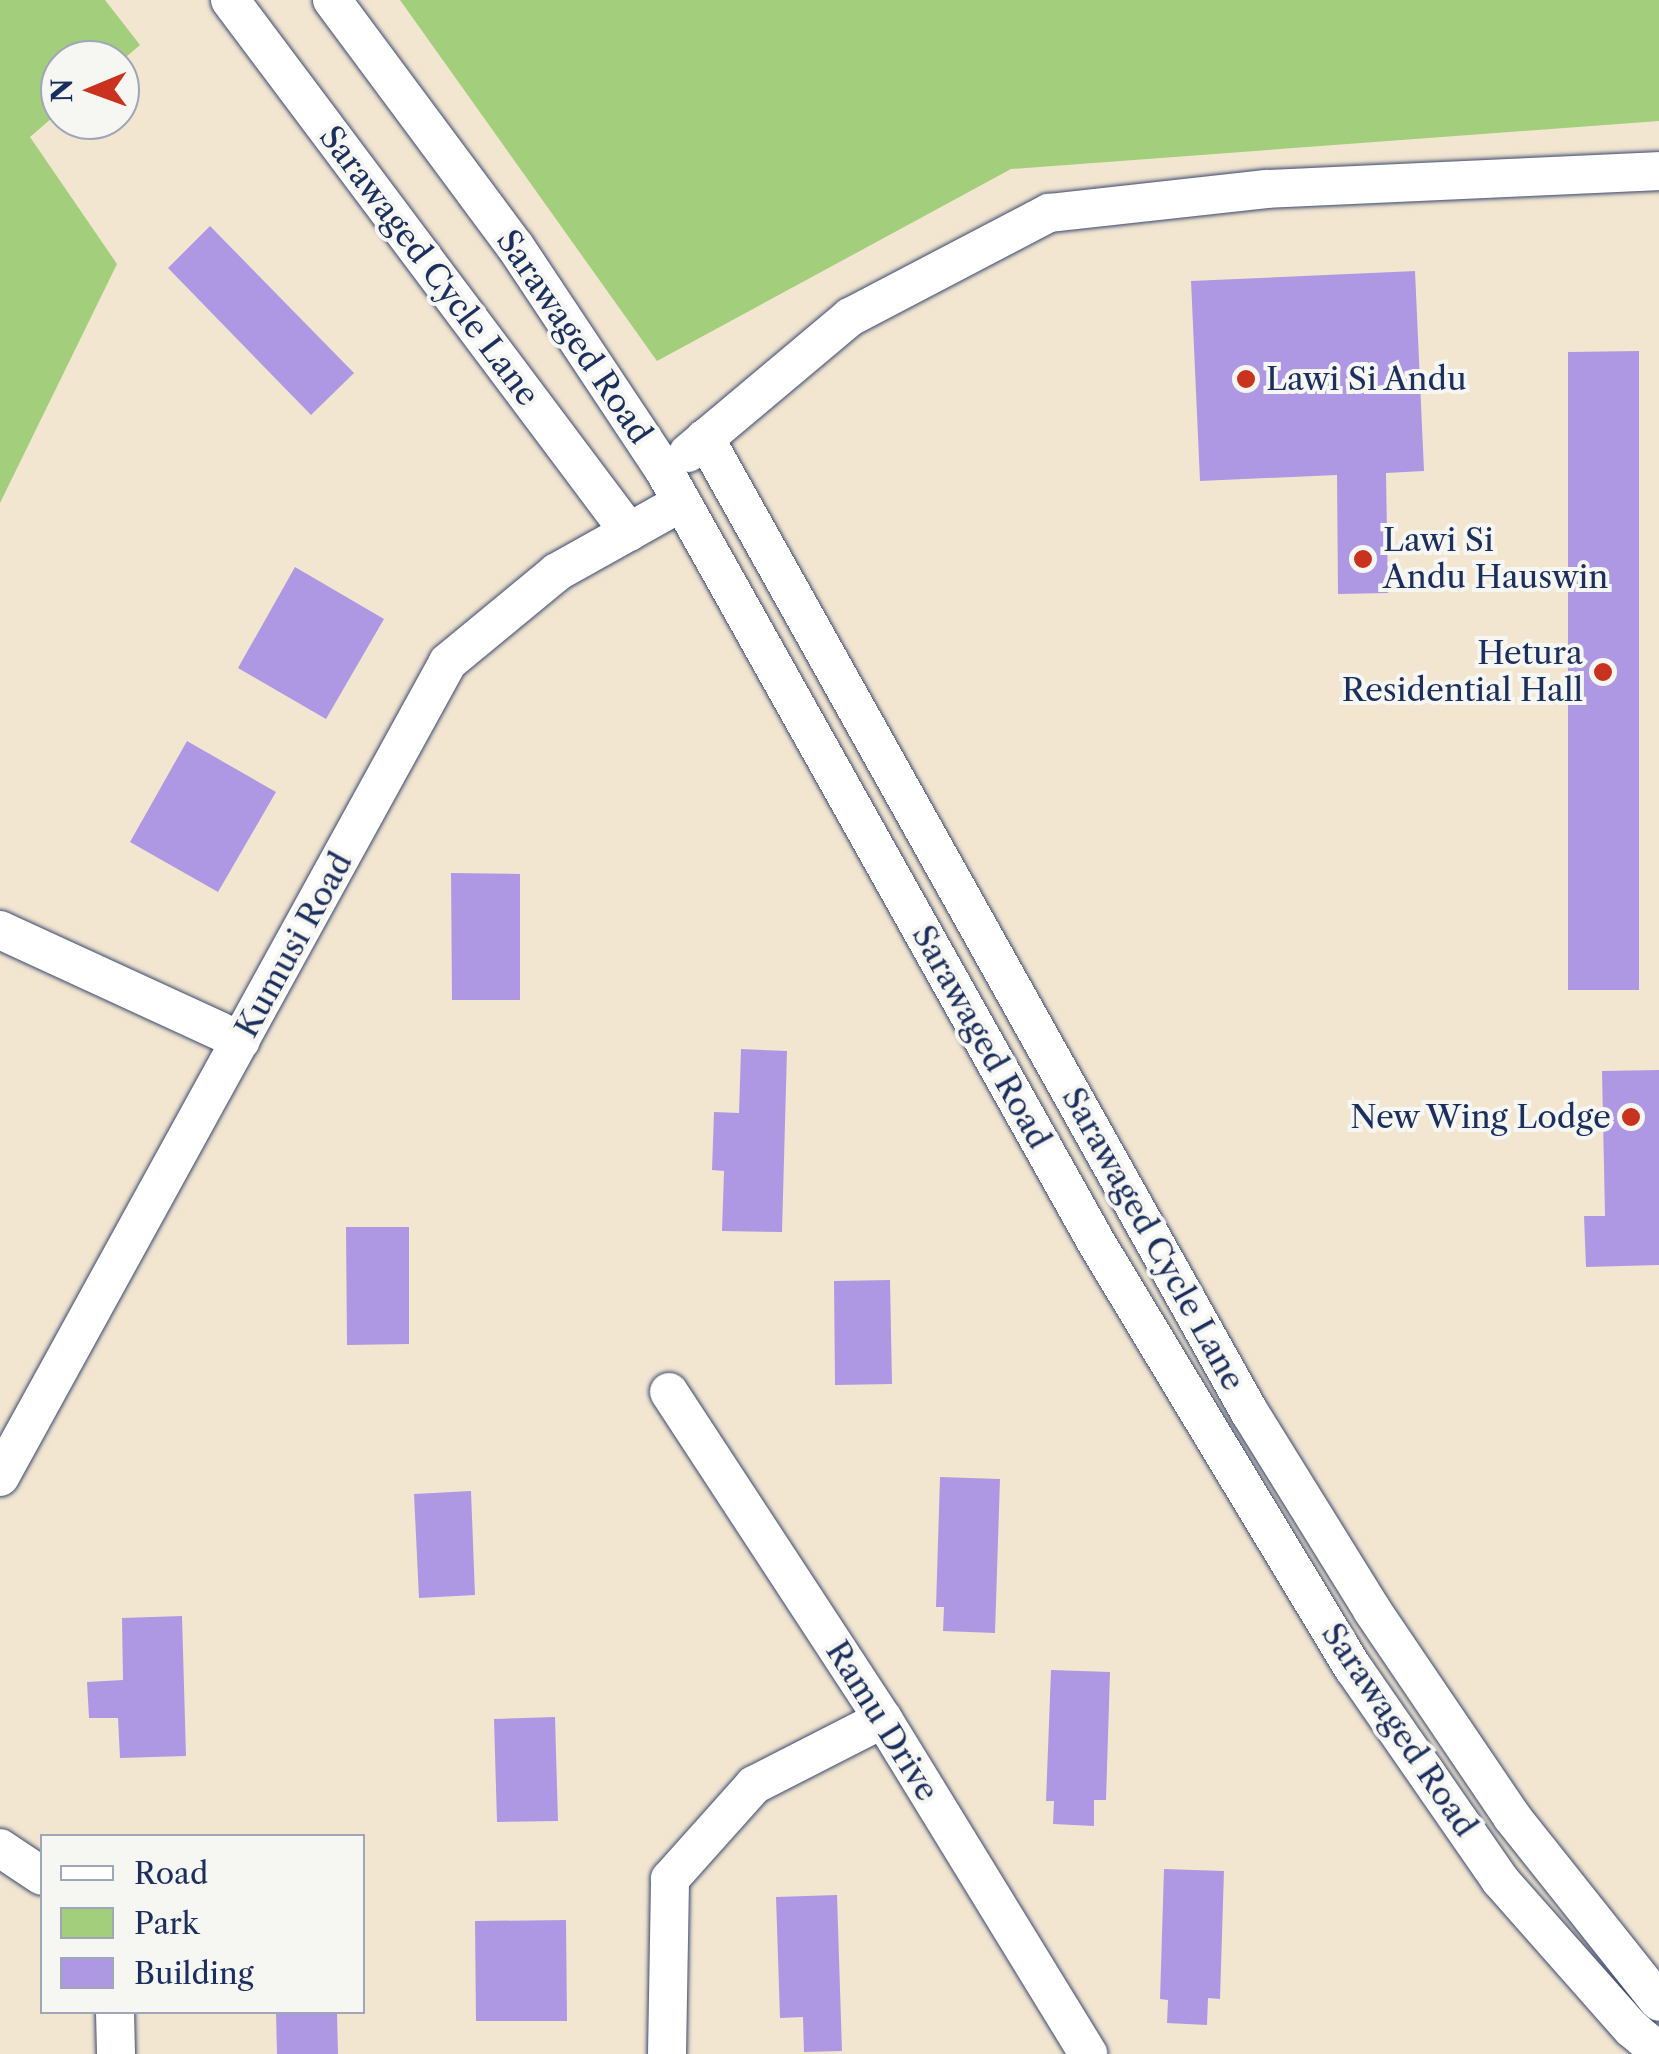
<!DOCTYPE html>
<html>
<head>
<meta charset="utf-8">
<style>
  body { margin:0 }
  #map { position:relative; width:1659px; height:2054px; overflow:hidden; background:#f2e6d1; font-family:"Libre Caslon Text",serif }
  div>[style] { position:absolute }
  .green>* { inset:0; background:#a3ce7b }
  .building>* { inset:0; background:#af98e3 }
  .roads { filter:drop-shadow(0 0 2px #3b4a6f) drop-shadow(0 0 2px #3b4a6f) }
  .street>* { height:38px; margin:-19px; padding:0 19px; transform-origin:19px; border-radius:19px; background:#fff }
  .dots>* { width:28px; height:28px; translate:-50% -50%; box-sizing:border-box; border:5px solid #f6f6f2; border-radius:50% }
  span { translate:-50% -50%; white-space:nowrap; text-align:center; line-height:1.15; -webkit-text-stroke:8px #f6f6f2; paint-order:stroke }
  .street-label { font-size:32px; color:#1b2f5e }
  .poi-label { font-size:32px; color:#1b2f5e }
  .left { translate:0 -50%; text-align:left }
  .right { translate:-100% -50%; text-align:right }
  .legend { position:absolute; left:40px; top:1834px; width:325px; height:180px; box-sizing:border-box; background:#f6f6f2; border:2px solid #9ea6b7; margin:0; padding:12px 18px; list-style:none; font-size:30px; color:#1b2f5e }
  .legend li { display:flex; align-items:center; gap:20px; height:50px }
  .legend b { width:50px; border:2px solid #9ea6b7 }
  .north { position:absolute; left:40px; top:40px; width:100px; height:100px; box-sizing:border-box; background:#f6f6f2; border:2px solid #9ea6b7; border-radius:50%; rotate:269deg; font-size:28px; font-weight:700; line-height:40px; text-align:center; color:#1b2f5e }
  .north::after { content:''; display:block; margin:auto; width:35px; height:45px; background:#c8321e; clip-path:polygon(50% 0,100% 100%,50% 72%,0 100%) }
</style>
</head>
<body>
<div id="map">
  <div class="green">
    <div style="clip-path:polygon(0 0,105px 0,140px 45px,120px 62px,60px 60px,60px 111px,30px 137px,117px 264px,0 503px)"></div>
    <div style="clip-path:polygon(400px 0,1659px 0,1659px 121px,1011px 169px,657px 361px)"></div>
  </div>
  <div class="building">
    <div style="clip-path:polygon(210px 226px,354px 373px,311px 415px,168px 268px)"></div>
    <div style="clip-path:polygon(1415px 271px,1424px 471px,1386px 473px,1388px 593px,1338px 594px,1337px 475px,1200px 481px,1191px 281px)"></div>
    <div style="clip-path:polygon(1639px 351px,1639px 990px,1568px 990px,1568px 352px)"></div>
    <div style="clip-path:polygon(295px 567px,384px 619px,326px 719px,238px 668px)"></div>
    <div style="clip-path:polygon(187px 741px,276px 792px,218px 892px,130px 842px)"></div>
    <div style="clip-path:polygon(451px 873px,520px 874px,520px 1000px,452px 1000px)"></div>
    <div style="clip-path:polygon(741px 1049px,787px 1051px,782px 1232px,722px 1231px,724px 1171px,712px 1170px,714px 1112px,739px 1113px)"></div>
    <div style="clip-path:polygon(1659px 1070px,1659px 1265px,1586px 1267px,1584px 1216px,1605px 1216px,1602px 1071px)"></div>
    <div style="clip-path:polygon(346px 1227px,409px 1227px,409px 1344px,347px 1345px)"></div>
    <div style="clip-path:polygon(890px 1280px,892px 1384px,835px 1385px,834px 1281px)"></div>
    <div style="clip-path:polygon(940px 1477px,1000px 1479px,995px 1633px,943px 1631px,944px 1607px,936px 1607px)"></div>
    <div style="clip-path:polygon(471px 1491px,475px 1595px,419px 1598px,414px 1494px)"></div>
    <div style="clip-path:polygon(182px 1616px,186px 1756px,120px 1758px,118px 1718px,89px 1718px,87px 1682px,123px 1680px,122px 1618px)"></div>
    <div style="clip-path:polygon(1051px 1670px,1110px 1672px,1106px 1800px,1094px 1800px,1094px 1826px,1053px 1824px,1054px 1801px,1046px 1801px)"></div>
    <div style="clip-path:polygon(555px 1717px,558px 1821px,497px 1822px,494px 1719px)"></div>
    <div style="clip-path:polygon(1164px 1869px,1224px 1871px,1220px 1999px,1208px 1998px,1207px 2025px,1167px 2023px,1168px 2000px,1160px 1999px)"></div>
    <div style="clip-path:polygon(837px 1895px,842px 2051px,804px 2052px,803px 2017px,780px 2018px,776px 1897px)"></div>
    <div style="clip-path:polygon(566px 1920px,567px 2021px,476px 2021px,475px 1921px)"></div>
    <div style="clip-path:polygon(276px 2012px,337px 2012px,338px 2054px,277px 2054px)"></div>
  </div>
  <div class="roads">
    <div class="street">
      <div style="left:230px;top:0;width:665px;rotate:53.13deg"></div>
      <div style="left:332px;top:0;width:307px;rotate:53.4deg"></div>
      <div style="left:515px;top:246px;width:271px;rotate:56.4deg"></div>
      <div style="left:665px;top:472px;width:882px;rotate:60.76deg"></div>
      <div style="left:1096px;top:1242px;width:499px;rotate:58.9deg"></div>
      <div style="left:1354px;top:1669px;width:257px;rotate:55.3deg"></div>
      <div style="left:1500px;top:1880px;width:199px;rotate:48.5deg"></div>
      <div style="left:1632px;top:2029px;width:35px;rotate:40deg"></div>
      <div style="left:705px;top:438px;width:1117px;rotate:60.8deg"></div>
      <div style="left:1250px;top:1413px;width:232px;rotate:58.2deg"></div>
      <div style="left:1372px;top:1610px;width:250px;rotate:55.9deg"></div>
      <div style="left:1512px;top:1817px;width:236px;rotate:51.5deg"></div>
      <div style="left:688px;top:453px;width:212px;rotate:-40deg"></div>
      <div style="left:850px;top:317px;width:225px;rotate:-27.6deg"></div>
      <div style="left:1049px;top:213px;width:218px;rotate:-6.3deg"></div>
      <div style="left:1266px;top:189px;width:393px;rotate:-2.6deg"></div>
      <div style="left:0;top:930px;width:265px;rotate:24.7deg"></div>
      <div style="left:669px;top:1392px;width:391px;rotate:56.8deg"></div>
      <div style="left:883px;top:1719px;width:393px;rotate:58.5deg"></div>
      <div style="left:0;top:1477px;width:930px;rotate:-61.2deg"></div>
      <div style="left:448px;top:662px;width:141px;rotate:-39.5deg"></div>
      <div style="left:557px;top:572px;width:143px;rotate:-29.2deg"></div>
      <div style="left:0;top:1848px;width:50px;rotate:33.7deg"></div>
      <div style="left:115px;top:2012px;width:42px;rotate:88.6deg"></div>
      <div style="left:667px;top:2054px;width:175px;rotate:-89deg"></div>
      <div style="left:670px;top:1879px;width:126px;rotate:-48.2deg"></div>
      <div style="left:754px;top:1785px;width:145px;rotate:-27.1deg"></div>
    </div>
  </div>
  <div class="dots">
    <div style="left:1246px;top:379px;background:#c8321e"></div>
    <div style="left:1363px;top:559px;background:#c8321e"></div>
    <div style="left:1603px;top:672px;background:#c8321e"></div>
    <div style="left:1631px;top:1117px;background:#c8321e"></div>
  </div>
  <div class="street-label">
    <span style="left:429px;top:266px;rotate:53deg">Sarawaged Cycle Lane</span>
    <span style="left:574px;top:337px;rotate:56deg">Sarawaged Road</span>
    <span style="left:294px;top:945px;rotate:-61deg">Kumusi Road</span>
    <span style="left:981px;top:1037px;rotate:61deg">Sarawaged Road</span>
    <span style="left:1153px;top:1239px;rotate:61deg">Sarawaged Cycle Lane</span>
    <span style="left:882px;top:1721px;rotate:58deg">Ramu Drive</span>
    <span style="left:1399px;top:1730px;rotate:56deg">Sarawaged Road</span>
  </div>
  <div class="poi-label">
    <span class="left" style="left:1266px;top:379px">Lawi Si Andu</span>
    <span class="left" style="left:1383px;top:559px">Lawi Si<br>Andu Hauswin</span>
    <span class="right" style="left:1583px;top:672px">Hetura<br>Residential Hall</span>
    <span class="right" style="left:1611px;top:1117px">New Wing Lodge</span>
  </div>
  <ul class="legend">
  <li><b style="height:12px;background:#fff"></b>Road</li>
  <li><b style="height:28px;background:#a3ce7b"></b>Park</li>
  <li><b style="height:28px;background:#af98e3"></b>Building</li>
  </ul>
  <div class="north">N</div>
</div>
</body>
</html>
